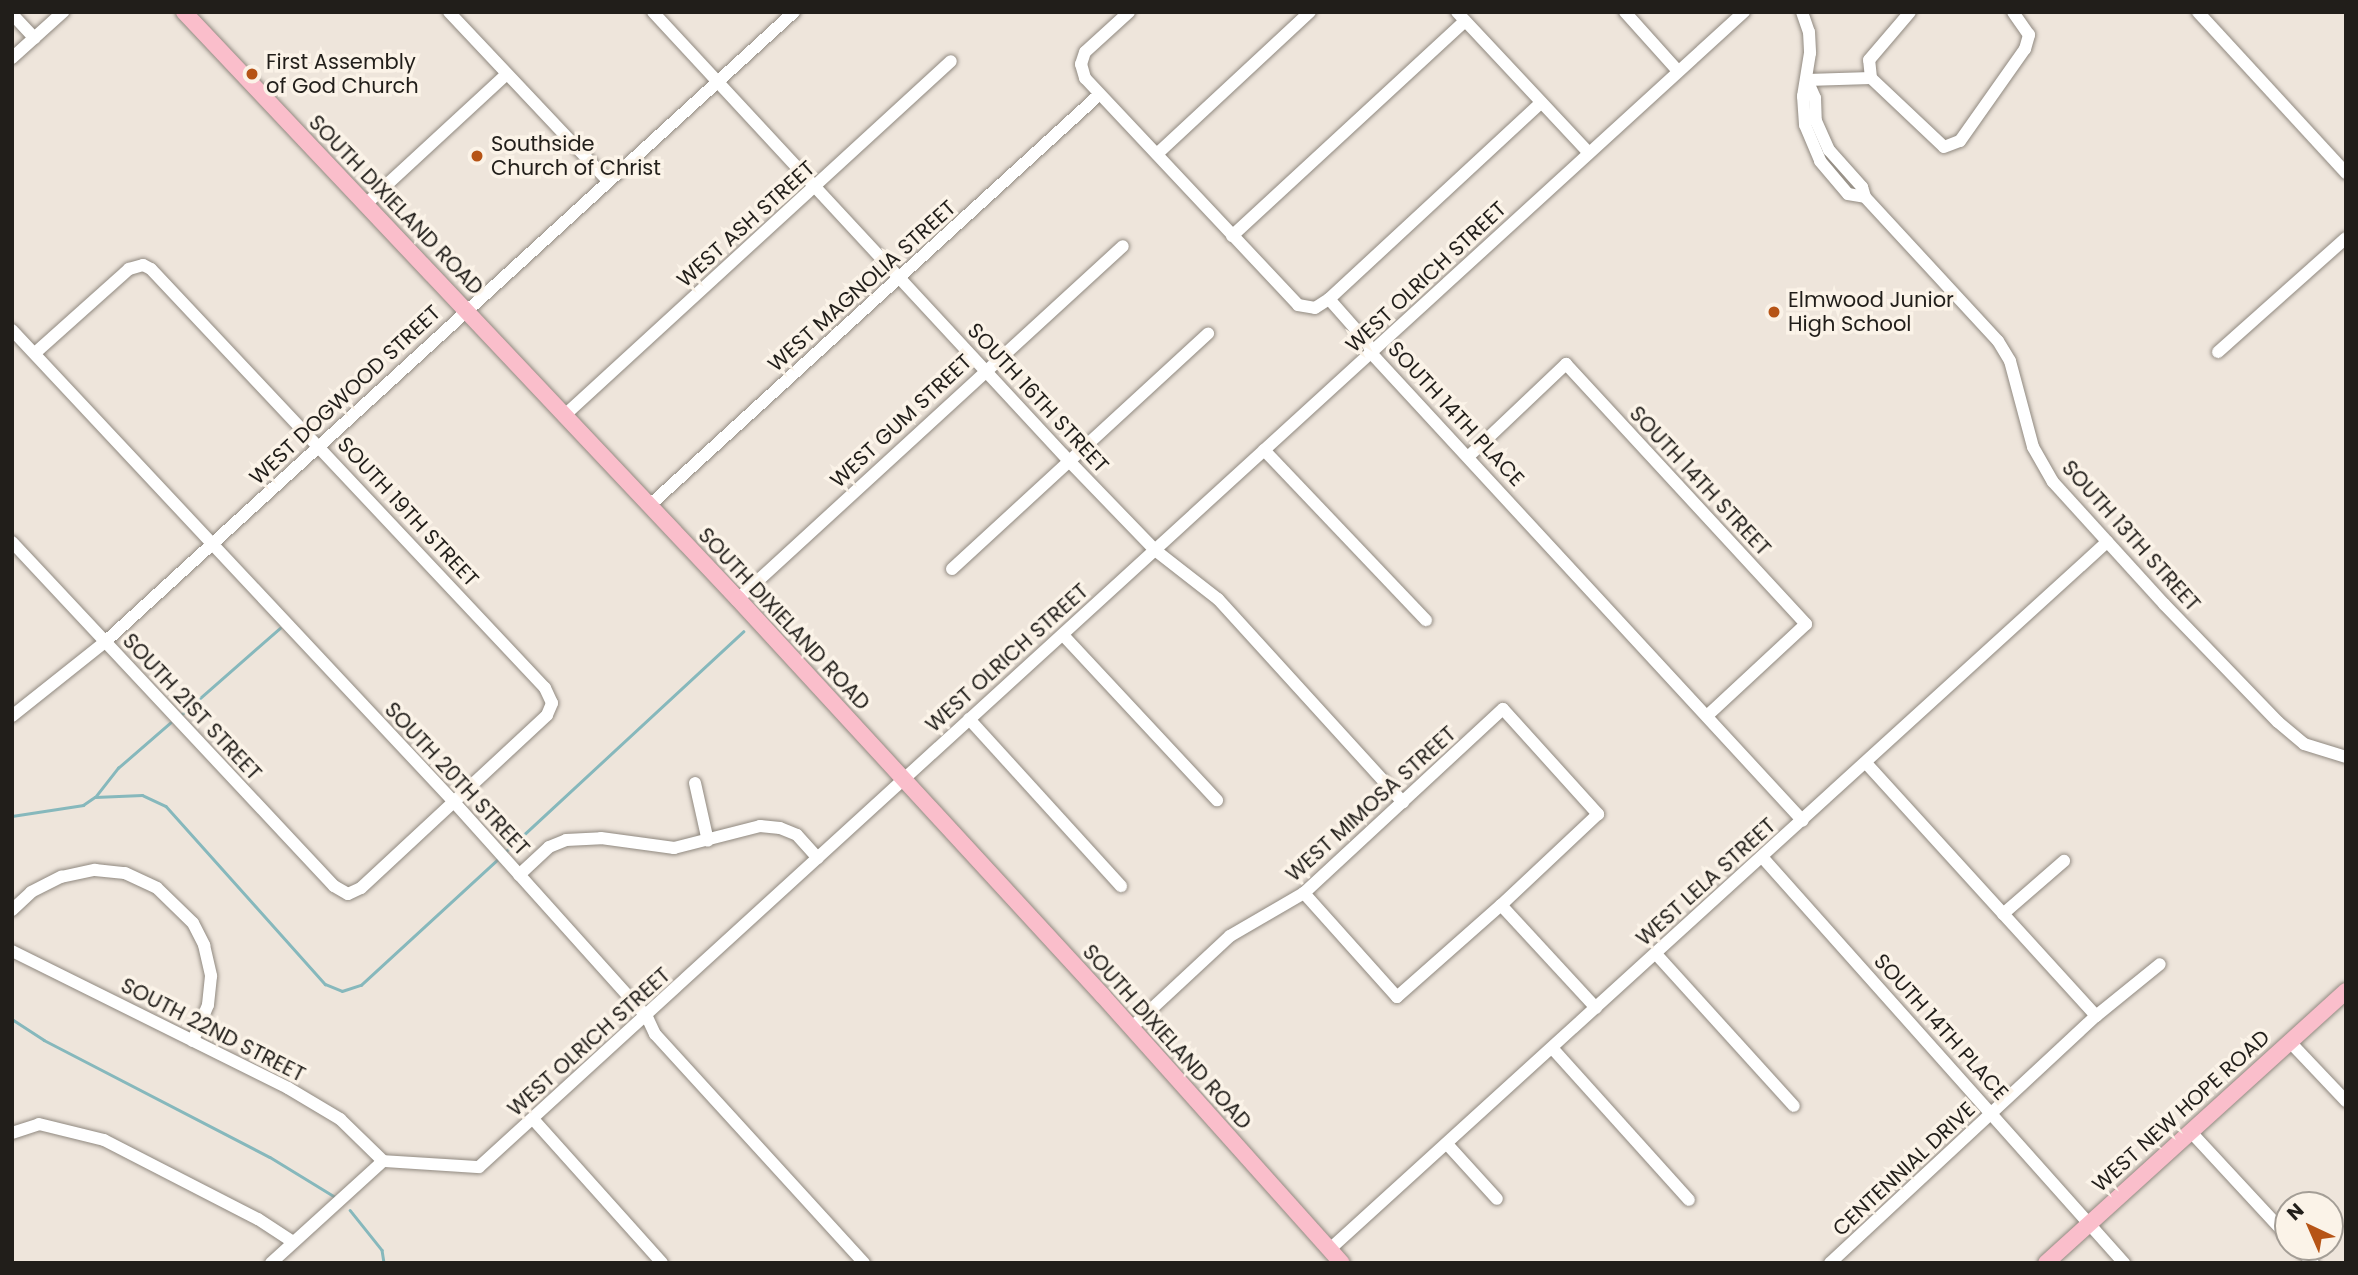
<!DOCTYPE html>
<html>
<head>
<meta charset="utf-8">
<style>
  body { margin:0 }
  #map { position:relative; width:2358px; height:1275px; overflow:hidden; background:#eee5db; font-family:Poppins,sans-serif }
  div>[style] { position:absolute }
  .stream>* { height:2.5px; margin:-1.25px; padding:0 1.25px; transform-origin:1.25px; border-radius:1.25px; background:#86b8bc }
  .roads { filter:drop-shadow(0 0 2px #908980) drop-shadow(0 0 2px #908980) }
  .minor>* { height:12px; margin:-6px; padding:0 6px; transform-origin:6px; border-radius:6px; background:#fff }
  .major>* { height:16px; margin:-8px; padding:0 8px; transform-origin:8px; border-radius:8px; background:#fabecb }
  .dots>* { width:19px; height:19px; translate:-50% -50%; box-sizing:border-box; border:4px solid #fbf3e8; border-radius:50% }
  span { translate:-50% -50%; white-space:nowrap; text-align:center; line-height:1.15; -webkit-text-stroke:7px #fbf3e8; paint-order:stroke }
  .poi-label { font-size:21px; color:#211e1a }
  .left { translate:0 -50%; text-align:left }
  .street-label { font-size:21px; color:#211e1a }
  .frame { position:absolute; inset:0; border:14px solid #211e1a; pointer-events:none }
  .north { position:absolute; left:2274px; top:1191px; width:70px; height:70px; box-sizing:border-box; background:#fbf3e8; border:2px solid #a49e96; border-radius:50%; rotate:316deg; font-size:19px; font-weight:700; line-height:28px; text-align:center; color:#211e1a }
  .north::after { content:''; display:block; margin:auto; width:24px; height:32px; background:#b65416; clip-path:polygon(50% 0,100% 100%,50% 72%,0 100%) }
</style>
</head>
<body>
<div id="map">
  <div class="stream">
    <div style="left:182px;top:714px;width:130px;rotate:-41.3deg"></div>
    <div style="left:96px;top:796px;width:36px;rotate:-52deg"></div>
    <div style="left:118px;top:768px;width:69px;rotate:-40.9deg"></div>
    <div style="left:12px;top:816px;width:72px;rotate:-8.8deg"></div>
    <div style="left:83px;top:805px;width:14px;rotate:-34deg"></div>
    <div style="left:95px;top:797px;width:47px;rotate:-2.4deg"></div>
    <div style="left:142px;top:795px;width:26px;rotate:25deg"></div>
    <div style="left:166px;top:806px;width:239px;rotate:48.2deg"></div>
    <div style="left:325px;top:984px;width:18px;rotate:22deg"></div>
    <div style="left:342px;top:991px;width:20px;rotate:-18deg"></div>
    <div style="left:361px;top:985px;width:188px;rotate:-42.6deg"></div>
    <div style="left:504px;top:853px;width:326px;rotate:-42.8deg"></div>
    <div style="left:12px;top:1019px;width:38px;rotate:33deg"></div>
    <div style="left:44px;top:1040px;width:254px;rotate:27.4deg"></div>
    <div style="left:270px;top:1157px;width:79px;rotate:31.5deg"></div>
    <div style="left:350px;top:1210px;width:51px;rotate:51.3deg"></div>
    <div style="left:382px;top:1250px;width:13px;rotate:81deg"></div>
  </div>
  <div class="roads">
    <div class="minor">
      <div style="left:449px;top:12px;width:232px;rotate:46.7deg"></div>
      <div style="left:653px;top:12px;width:614px;rotate:47.18deg"></div>
      <div style="left:1070px;top:462px;width:122px;rotate:46deg"></div>
      <div style="left:1155px;top:550px;width:80px;rotate:37.9deg"></div>
      <div style="left:1218px;top:599px;width:275px;rotate:47.7deg"></div>
      <div style="left:1129px;top:12px;width:59px;rotate:137.7deg"></div>
      <div style="left:1085px;top:52px;width:13px;rotate:108deg"></div>
      <div style="left:1081px;top:64px;width:15px;rotate:74deg"></div>
      <div style="left:1085px;top:78px;width:311px;rotate:46.8deg"></div>
      <div style="left:1298px;top:305px;width:17px;rotate:10deg"></div>
      <div style="left:1315px;top:308px;width:17px;rotate:-33deg"></div>
      <div style="left:1329px;top:299px;width:57px;rotate:48.5deg"></div>
      <div style="left:1367px;top:342px;width:13px;rotate:67deg"></div>
      <div style="left:1372px;top:354px;width:635px;rotate:47.3deg"></div>
      <div style="left:1457px;top:12px;width:193px;rotate:46.9deg"></div>
      <div style="left:1625px;top:12px;width:79px;rotate:48.1deg"></div>
      <div style="left:1802px;top:12px;width:21px;rotate:71deg"></div>
      <div style="left:1809px;top:32px;width:21px;rotate:87deg"></div>
      <div style="left:1810px;top:53px;width:44px;rotate:99.2deg"></div>
      <div style="left:1803px;top:96px;width:29px;rotate:86deg"></div>
      <div style="left:1805px;top:125px;width:39px;rotate:67deg"></div>
      <div style="left:1820px;top:161px;width:43px;rotate:49.7deg"></div>
      <div style="left:1848px;top:194px;width:17px;rotate:10deg"></div>
      <div style="left:2198px;top:12px;width:219px;rotate:47.4deg"></div>
      <div style="left:12px;top:14px;width:33px;rotate:47deg"></div>
      <div style="left:12px;top:58px;width:69px;rotate:-42deg"></div>
      <div style="left:1871px;top:78px;width:100px;rotate:43.4deg"></div>
      <div style="left:1944px;top:147px;width:17px;rotate:-21deg"></div>
      <div style="left:1960px;top:141px;width:113px;rotate:-54.8deg"></div>
      <div style="left:2025px;top:49px;width:15px;rotate:-74deg"></div>
      <div style="left:2029px;top:35px;width:28px;rotate:-125deg"></div>
      <div style="left:1871px;top:78px;width:18px;rotate:-96deg"></div>
      <div style="left:1869px;top:60px;width:63px;rotate:-49.5deg"></div>
      <div style="left:1807px;top:80px;width:20px;rotate:66deg"></div>
      <div style="left:1815px;top:98px;width:23px;rotate:88deg"></div>
      <div style="left:1816px;top:121px;width:32px;rotate:66deg"></div>
      <div style="left:1829px;top:150px;width:50px;rotate:48.3deg"></div>
      <div style="left:1862px;top:187px;width:10px;rotate:73deg"></div>
      <div style="left:1865px;top:197px;width:196px;rotate:47.3deg"></div>
      <div style="left:1998px;top:341px;width:23px;rotate:59deg"></div>
      <div style="left:2010px;top:361px;width:89px;rotate:75deg"></div>
      <div style="left:2033px;top:447px;width:40px;rotate:60.3deg"></div>
      <div style="left:2053px;top:482px;width:165px;rotate:47.7deg"></div>
      <div style="left:2164px;top:604px;width:164px;rotate:46deg"></div>
      <div style="left:2278px;top:722px;width:34px;rotate:40deg"></div>
      <div style="left:2304px;top:744px;width:44px;rotate:17.2deg"></div>
      <div style="left:1807px;top:80px;width:64px;rotate:-1.8deg"></div>
      <div style="left:1157px;top:154px;width:209px;rotate:-42.9deg"></div>
      <div style="left:367px;top:203px;width:190px;rotate:-42.7deg"></div>
      <div style="left:1232px;top:236px;width:317px;rotate:-42.7deg"></div>
      <div style="left:1329px;top:299px;width:289px;rotate:-42.8deg"></div>
      <div style="left:12px;top:330px;width:647px;rotate:46.88deg"></div>
      <div style="left:454px;top:802px;width:289px;rotate:48.1deg"></div>
      <div style="left:647px;top:1017px;width:19px;rotate:65deg"></div>
      <div style="left:655px;top:1034px;width:310px;rotate:47.6deg"></div>
      <div style="left:2218px;top:352px;width:171px;rotate:-41.7deg"></div>
      <div style="left:566px;top:414px;width:522px;rotate:-42.52deg"></div>
      <div style="left:1264px;top:450px;width:235px;rotate:46.4deg"></div>
      <div style="left:1469px;top:456px;width:134px;rotate:-43.5deg"></div>
      <div style="left:1566px;top:364px;width:354px;rotate:47.3deg"></div>
      <div style="left:1806px;top:624px;width:134px;rotate:137.1deg"></div>
      <div style="left:650px;top:505px;width:609px;rotate:-42.41deg"></div>
      <div style="left:12px;top:542px;width:471px;rotate:46.9deg"></div>
      <div style="left:334px;top:886px;width:16px;rotate:30deg"></div>
      <div style="left:348px;top:894px;width:14px;rotate:-25deg"></div>
      <div style="left:361px;top:888px;width:254px;rotate:-42.9deg"></div>
      <div style="left:547px;top:715px;width:13px;rotate:-67deg"></div>
      <div style="left:552px;top:703px;width:17px;rotate:-115deg"></div>
      <div style="left:545px;top:688px;width:575px;rotate:-133.24deg"></div>
      <div style="left:151px;top:269px;width:9px;rotate:-153deg"></div>
      <div style="left:143px;top:265px;width:15px;rotate:164deg"></div>
      <div style="left:129px;top:269px;width:126px;rotate:138.2deg"></div>
      <div style="left:952px;top:569px;width:348px;rotate:-42.6deg"></div>
      <div style="left:738px;top:599px;width:522px;rotate:-42.52deg"></div>
      <div style="left:1063px;top:635px;width:226px;rotate:47deg"></div>
      <div style="left:12px;top:716px;width:119px;rotate:-38.5deg"></div>
      <div style="left:105px;top:642px;width:934px;rotate:-42.44deg"></div>
      <div style="left:969px;top:719px;width:226px;rotate:47.7deg"></div>
      <div style="left:1866px;top:763px;width:342px;rotate:47.7deg"></div>
      <div style="left:695px;top:783px;width:59px;rotate:77.4deg"></div>
      <div style="left:1763px;top:858px;width:543px;rotate:48.29deg"></div>
      <div style="left:519px;top:875px;width:41px;rotate:-43deg"></div>
      <div style="left:549px;top:847px;width:18px;rotate:-22deg"></div>
      <div style="left:566px;top:840px;width:35px;rotate:-3deg"></div>
      <div style="left:601px;top:838px;width:74px;rotate:7.8deg"></div>
      <div style="left:674px;top:848px;width:89px;rotate:-14.3deg"></div>
      <div style="left:760px;top:826px;width:20px;rotate:6deg"></div>
      <div style="left:780px;top:828px;width:18px;rotate:22deg"></div>
      <div style="left:797px;top:835px;width:31px;rotate:48deg"></div>
      <div style="left:1501px;top:905px;width:140px;rotate:47.3deg"></div>
      <div style="left:12px;top:910px;width:26px;rotate:-43deg"></div>
      <div style="left:31px;top:892px;width:34px;rotate:-27deg"></div>
      <div style="left:61px;top:877px;width:35px;rotate:-12deg"></div>
      <div style="left:95px;top:870px;width:30px;rotate:6deg"></div>
      <div style="left:125px;top:873px;width:35px;rotate:25deg"></div>
      <div style="left:157px;top:888px;width:50px;rotate:44.2deg"></div>
      <div style="left:193px;top:923px;width:25px;rotate:63deg"></div>
      <div style="left:204px;top:945px;width:32px;rotate:77deg"></div>
      <div style="left:211px;top:976px;width:29px;rotate:96deg"></div>
      <div style="left:208px;top:1005px;width:39px;rotate:113deg"></div>
      <div style="left:2003px;top:914px;width:81px;rotate:-41deg"></div>
      <div style="left:12px;top:951px;width:308px;rotate:26.4deg"></div>
      <div style="left:288px;top:1088px;width:61px;rotate:30.8deg"></div>
      <div style="left:340px;top:1119px;width:60px;rotate:44.3deg"></div>
      <div style="left:1656px;top:954px;width:205px;rotate:47.8deg"></div>
      <div style="left:1131px;top:1028px;width:135px;rotate:-42.9deg"></div>
      <div style="left:1230px;top:936px;width:86px;rotate:-30.2deg"></div>
      <div style="left:1304px;top:893px;width:271px;rotate:-42.8deg"></div>
      <div style="left:1503px;top:709px;width:142px;rotate:47.9deg"></div>
      <div style="left:1598px;top:814px;width:133px;rotate:136.8deg"></div>
      <div style="left:1501px;top:905px;width:139px;rotate:138.5deg"></div>
      <div style="left:1397px;top:997px;width:140px;rotate:-131.8deg"></div>
      <div style="left:2289px;top:1041px;width:83px;rotate:46.5deg"></div>
      <div style="left:1553px;top:1049px;width:203px;rotate:48deg"></div>
      <div style="left:533px;top:1119px;width:193px;rotate:48.1deg"></div>
      <div style="left:2190px;top:1131px;width:144px;rotate:47.2deg"></div>
      <div style="left:12px;top:1133px;width:28px;rotate:-18deg"></div>
      <div style="left:39px;top:1124px;width:67px;rotate:13.8deg"></div>
      <div style="left:104px;top:1140px;width:173px;rotate:27.2deg"></div>
      <div style="left:258px;top:1219px;width:42px;rotate:33.3deg"></div>
      <div style="left:1447px;top:1144px;width:74px;rotate:47.7deg"></div>
      <div style="left:2298px;top:1247px;width:22px;rotate:47deg"></div>
      <div style="left:1330px;top:1249px;width:1051px;rotate:-42.3deg"></div>
      <div style="left:271px;top:1263px;width:151px;rotate:-42.3deg"></div>
      <div style="left:383px;top:1161px;width:96px;rotate:3.6deg"></div>
      <div style="left:479px;top:1167px;width:1713px;rotate:-42.4deg"></div>
      <div style="left:1830px;top:1263px;width:363px;rotate:-42.9deg"></div>
      <div style="left:2096px;top:1016px;width:82px;rotate:-39.1deg"></div>
    </div>
    <div class="major">
      <div style="left:184px;top:12px;width:807px;rotate:46.66deg"></div>
      <div style="left:738px;top:599px;width:539px;rotate:47.4deg"></div>
      <div style="left:1103px;top:996px;width:358px;rotate:48.2deg"></div>
      <div style="left:2046px;top:1263px;width:405px;rotate:-42.2deg"></div>
    </div>
  </div>
  <div class="dots">
    <div style="left:252px;top:74px;background:#b65416"></div>
    <div style="left:477px;top:156px;background:#b65416"></div>
    <div style="left:1774px;top:312px;background:#b65416"></div>
  </div>
  <div class="poi-label">
    <span class="left" style="left:266px;top:74px">First Assembly<br>of God Church</span>
    <span class="left" style="left:491px;top:156px">Southside<br>Church of Christ</span>
    <span class="left" style="left:1788px;top:312px">Elmwood Junior<br>High School</span>
  </div>
  <div class="street-label">
    <span style="left:396px;top:205px;rotate:46deg">SOUTH DIXIELAND ROAD</span>
    <span style="left:746px;top:224px;rotate:-42deg">WEST ASH STREET</span>
    <span style="left:1426px;top:277px;rotate:-43deg">WEST OLRICH STREET</span>
    <span style="left:862px;top:286px;rotate:-42deg">WEST MAGNOLIA STREET</span>
    <span style="left:345px;top:395px;rotate:-43deg">WEST DOGWOOD STREET</span>
    <span style="left:1038px;top:398px;rotate:47deg">SOUTH 16TH STREET</span>
    <span style="left:1456px;top:414px;rotate:47deg">SOUTH 14TH PLACE</span>
    <span style="left:901px;top:421px;rotate:-43deg">WEST GUM STREET</span>
    <span style="left:1700px;top:481px;rotate:47deg">SOUTH 14TH STREET</span>
    <span style="left:408px;top:512px;rotate:47deg">SOUTH 19TH STREET</span>
    <span style="left:2131px;top:536px;rotate:48deg">SOUTH 13TH STREET</span>
    <span style="left:784px;top:619px;rotate:47deg">SOUTH DIXIELAND ROAD</span>
    <span style="left:1007px;top:658px;rotate:-42deg">WEST OLRICH STREET</span>
    <span style="left:192px;top:707px;rotate:47deg">SOUTH 21ST STREET</span>
    <span style="left:457px;top:779px;rotate:47deg">SOUTH 20TH STREET</span>
    <span style="left:1371px;top:804px;rotate:-42deg">WEST MIMOSA STREET</span>
    <span style="left:1706px;top:882px;rotate:-42deg">WEST LELA STREET</span>
    <span style="left:1941px;top:1027px;rotate:48deg">SOUTH 14TH PLACE</span>
    <span style="left:213px;top:1030px;rotate:27deg">SOUTH 22ND STREET</span>
    <span style="left:1167px;top:1037px;rotate:48deg">SOUTH DIXIELAND ROAD</span>
    <span style="left:589px;top:1042px;rotate:-42deg">WEST OLRICH STREET</span>
    <span style="left:2181px;top:1111px;rotate:-42deg">WEST NEW HOPE ROAD</span>
    <span style="left:1904px;top:1169px;rotate:-43deg">CENTENNIAL DRIVE</span>
  </div>
  <div class="frame"></div>
  <div class="north">N</div>
</div>
</body>
</html>
